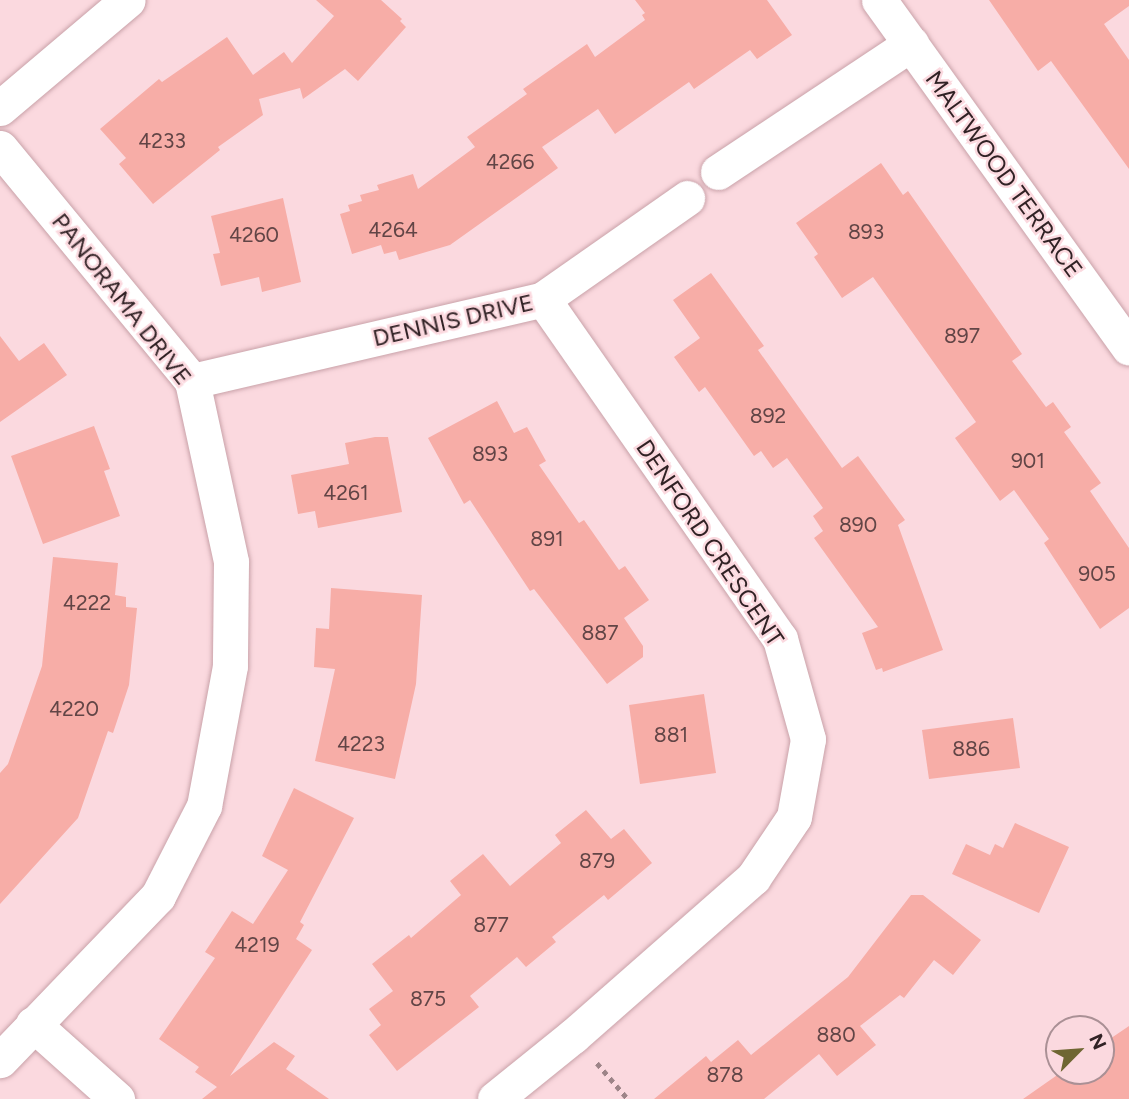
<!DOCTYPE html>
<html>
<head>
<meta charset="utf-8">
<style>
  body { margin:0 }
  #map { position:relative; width:1129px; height:1099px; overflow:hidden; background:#fbd9df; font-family:Figtree,sans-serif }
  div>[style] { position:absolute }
  .building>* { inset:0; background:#f7ada7 }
  .path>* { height:4.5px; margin-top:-2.25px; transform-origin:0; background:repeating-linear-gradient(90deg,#9d8488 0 5px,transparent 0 10px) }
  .roads { filter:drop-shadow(0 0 2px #c9a2a9) drop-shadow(0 0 2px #c9a2a9) }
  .minor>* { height:35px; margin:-17.5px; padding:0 17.5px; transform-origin:17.5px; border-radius:17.5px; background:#fff }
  span { translate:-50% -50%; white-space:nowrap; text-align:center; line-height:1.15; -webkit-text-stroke:5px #fbd9df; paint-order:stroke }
  .number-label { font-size:21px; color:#624546 }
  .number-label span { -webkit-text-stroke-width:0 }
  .street-label { font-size:24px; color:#312225 }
  .north { position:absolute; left:1045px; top:1015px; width:70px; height:70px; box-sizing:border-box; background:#fbd9df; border:2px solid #aa9095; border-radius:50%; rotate:65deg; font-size:19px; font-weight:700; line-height:28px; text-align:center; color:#312225 }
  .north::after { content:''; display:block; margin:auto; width:24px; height:32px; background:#6f6632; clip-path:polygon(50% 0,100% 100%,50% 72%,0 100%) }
</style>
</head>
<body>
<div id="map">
  <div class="building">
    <div style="clip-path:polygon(316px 0,381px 0,402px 19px,400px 21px,406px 27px,358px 81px,345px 69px,303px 99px,300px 88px,259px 99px,263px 115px,218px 147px,220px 150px,153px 204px,119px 164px,126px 158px,100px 129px,159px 79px,162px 82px,227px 37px,253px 75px,284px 52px,292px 63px,334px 16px)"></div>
    <div style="clip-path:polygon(635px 0,767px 0,792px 35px,757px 59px,750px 50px,694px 89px,689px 82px,615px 134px,598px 109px,542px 147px,558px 168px,450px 245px,399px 260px,396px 251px,384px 254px,381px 245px,352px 254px,340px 214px,350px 211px,348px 205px,362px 201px,360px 195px,379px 190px,377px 185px,413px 174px,418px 189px,475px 147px,467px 137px,527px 94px,523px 89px,587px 44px,595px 57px,645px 20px,642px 15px,645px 13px)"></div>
    <div style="clip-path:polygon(989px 0,1129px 0,1129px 6px,1104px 24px,1129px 60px,1129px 169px,1051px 61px,1038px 71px)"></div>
    <div style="clip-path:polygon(881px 163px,903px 195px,908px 191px,1022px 354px,1012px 361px,1046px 407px,1053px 402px,1071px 427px,1064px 432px,1101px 483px,1090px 491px,1129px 548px,1129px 608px,1100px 629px,1044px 543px,1049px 539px,1014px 490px,1000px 501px,955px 438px,976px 422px,873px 277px,842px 298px,814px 257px,818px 254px,796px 223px)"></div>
    <div style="clip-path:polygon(283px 198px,301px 282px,262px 292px,259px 277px,221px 286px,213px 254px,220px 253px,211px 216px)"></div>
    <div style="clip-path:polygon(711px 273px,764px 346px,758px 350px,842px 468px,858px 456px,905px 520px,898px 525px,943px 650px,883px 672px,882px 668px,876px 670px,862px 633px,878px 627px,814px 538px,823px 531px,813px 516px,823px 508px,787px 458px,773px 468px,761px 451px,754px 456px,705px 387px,699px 392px,674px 357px,700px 338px,673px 300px)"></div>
    <div style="clip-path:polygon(0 336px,19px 361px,44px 343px,67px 375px,0 422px)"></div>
    <div style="clip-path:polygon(497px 401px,514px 433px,527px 427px,546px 461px,539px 465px,579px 523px,584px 520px,619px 570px,625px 566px,649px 600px,624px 618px,643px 646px,643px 657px,607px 684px,534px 589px,530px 591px,470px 500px,464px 504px,428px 438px)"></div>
    <div style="clip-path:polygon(94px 426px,110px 469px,104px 471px,120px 516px,43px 544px,11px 456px)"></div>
    <div style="clip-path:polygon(375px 437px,388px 437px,402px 512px,318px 528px,315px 511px,298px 514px,291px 475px,349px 464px,345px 443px)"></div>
    <div style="clip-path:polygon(53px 557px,118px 563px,115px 595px,126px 597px,126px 607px,137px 608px,129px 685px,113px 733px,108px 731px,78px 818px,0 904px,0 773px,8px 764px,42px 666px)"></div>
    <div style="clip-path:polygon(331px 588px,422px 595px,416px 684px,395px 779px,315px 761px,335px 669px,314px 667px,316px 628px,329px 629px)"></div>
    <div style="clip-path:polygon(704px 694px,716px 773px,640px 784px,629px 705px)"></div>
    <div style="clip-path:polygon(1013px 718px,1020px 768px,929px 779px,922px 730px)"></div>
    <div style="clip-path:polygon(294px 788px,354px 818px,300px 922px,304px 925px,296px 939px,312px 950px,230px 1076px,274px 1042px,295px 1056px,286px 1069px,329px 1099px,202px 1099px,217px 1087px,195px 1072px,199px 1067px,159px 1039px,215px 958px,205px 952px,232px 911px,253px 924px,288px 870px,262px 856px)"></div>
    <div style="clip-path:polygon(586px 810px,611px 839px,624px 829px,652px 863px,608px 900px,604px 895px,552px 937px,556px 942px,526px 967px,517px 957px,470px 996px,479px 1007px,397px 1071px,369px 1035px,381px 1025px,369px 1009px,393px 991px,372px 964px,409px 935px,411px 938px,461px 895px,450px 881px,483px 854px,510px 886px,561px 843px,555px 835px)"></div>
    <div style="clip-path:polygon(1015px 823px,1069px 847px,1039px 913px,952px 874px,966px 844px,990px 855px,995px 844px,1003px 848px)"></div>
    <div style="clip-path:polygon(911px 895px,923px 895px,981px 940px,953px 975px,934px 960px,904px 998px,900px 995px,860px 1026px,876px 1045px,837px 1076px,819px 1054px,764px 1099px,654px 1099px,706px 1056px,711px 1062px,738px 1040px,751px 1055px,848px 977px)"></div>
    <div style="clip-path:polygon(1129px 1026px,1129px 1099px,1023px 1099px,1063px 1071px,1101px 1071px,1101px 1045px)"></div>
  </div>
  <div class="path">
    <div style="left:597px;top:1063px;width:48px;rotate:49.3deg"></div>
  </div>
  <div class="roads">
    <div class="minor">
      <div style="left:879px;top:0;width:428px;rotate:54.3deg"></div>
      <div style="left:0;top:108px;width:167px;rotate:-40.2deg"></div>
      <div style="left:0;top:148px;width:302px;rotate:50.5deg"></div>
      <div style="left:192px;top:381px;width:185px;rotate:77.8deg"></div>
      <div style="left:231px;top:562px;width:104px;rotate:90.6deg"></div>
      <div style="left:230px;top:666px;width:142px;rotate:100.5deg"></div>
      <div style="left:204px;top:806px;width:101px;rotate:117.1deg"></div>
      <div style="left:158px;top:896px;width:228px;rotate:133.9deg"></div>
      <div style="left:718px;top:172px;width:232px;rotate:-33.6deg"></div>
      <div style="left:192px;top:381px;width:360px;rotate:-13.1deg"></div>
      <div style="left:543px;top:299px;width:176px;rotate:-35deg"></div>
      <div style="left:33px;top:1024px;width:113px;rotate:41.8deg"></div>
      <div style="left:495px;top:1099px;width:100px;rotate:-38.9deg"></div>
      <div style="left:573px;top:1036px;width:240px;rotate:-41.3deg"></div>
      <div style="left:753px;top:878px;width:73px;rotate:-56.1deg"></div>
      <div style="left:794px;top:817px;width:79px;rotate:-79.8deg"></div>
      <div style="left:808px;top:739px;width:104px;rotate:-105.6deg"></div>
      <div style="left:780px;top:639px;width:414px;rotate:-124.9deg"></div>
    </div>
  </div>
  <div class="number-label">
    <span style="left:162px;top:141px">4233</span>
    <span style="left:510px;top:162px">4266</span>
    <span style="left:393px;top:230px">4264</span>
    <span style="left:866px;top:232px">893</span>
    <span style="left:254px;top:235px">4260</span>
    <span style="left:962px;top:336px">897</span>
    <span style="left:768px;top:416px">892</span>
    <span style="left:490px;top:454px">893</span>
    <span style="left:1028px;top:461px">901</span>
    <span style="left:346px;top:493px">4261</span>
    <span style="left:858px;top:525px">890</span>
    <span style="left:547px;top:539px">891</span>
    <span style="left:1097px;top:574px">905</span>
    <span style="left:87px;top:603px">4222</span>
    <span style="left:600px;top:633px">887</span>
    <span style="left:74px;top:709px">4220</span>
    <span style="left:671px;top:735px">881</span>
    <span style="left:361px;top:744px">4223</span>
    <span style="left:971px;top:749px">886</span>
    <span style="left:597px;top:861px">879</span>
    <span style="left:491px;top:925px">877</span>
    <span style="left:257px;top:945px">4219</span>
    <span style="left:428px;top:999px">875</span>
    <span style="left:836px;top:1035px">880</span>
    <span style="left:725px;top:1075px">878</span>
  </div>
  <div class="street-label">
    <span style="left:1004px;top:174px;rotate:54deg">MALTWOOD TERRACE</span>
    <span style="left:122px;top:299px;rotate:52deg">PANORAMA DRIVE</span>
    <span style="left:453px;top:320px;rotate:-13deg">DENNIS DRIVE</span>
    <span style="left:710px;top:543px;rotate:56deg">DENFORD CRESCENT</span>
  </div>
  <div class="north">N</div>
</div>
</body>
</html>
